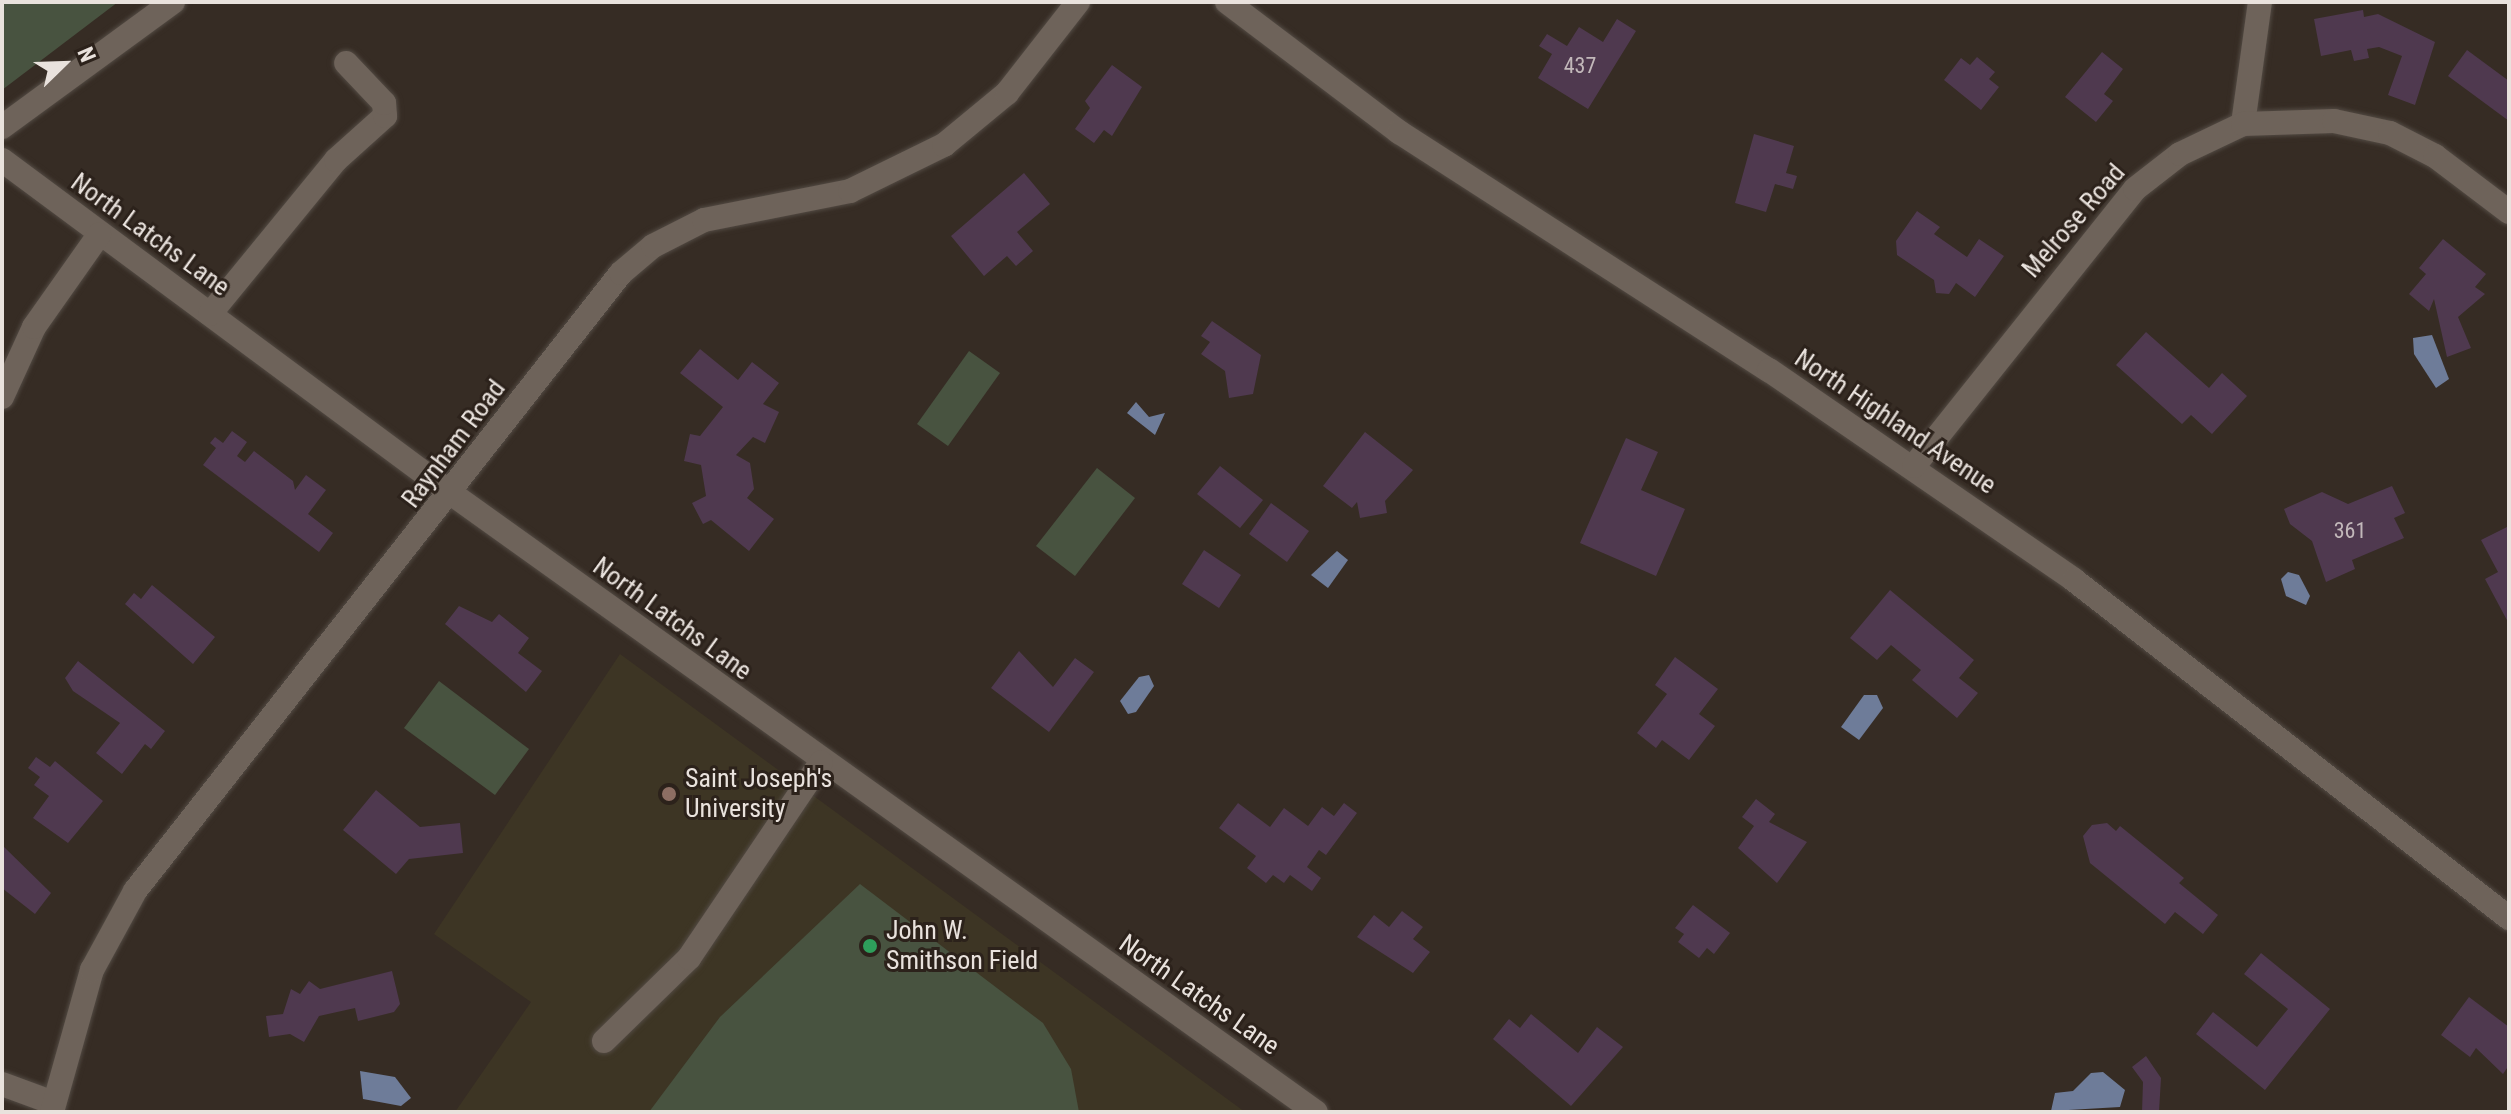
<!DOCTYPE html>
<html>
<head>
<meta charset="utf-8">
<style>
  body { margin:0 }
  #map { position:relative; width:2511px; height:1114px; overflow:hidden; background:#362c24; font-family:"Roboto Condensed",sans-serif }
  div>[style] { position:absolute }
  .education>* { inset:0; background:#3d3524 }
  .green>* { inset:0; background:#485340 }
  .water>* { inset:0; background:#6e7c99 }
  .building>* { inset:0; background:#4f394f }
  .roads { filter:drop-shadow(0 0 2px #524a43) drop-shadow(0 0 2px #524a43) }
  .minor>* { height:24px; margin:-12px; padding:0 12px; transform-origin:12px; border-radius:12px; background:#6e635a }
  .dots>* { width:22px; height:22px; translate:-50% -50%; box-sizing:border-box; border:4px solid #2c221b; border-radius:50% }
  span { translate:-50% -50%; white-space:nowrap; text-align:center; line-height:1.15; -webkit-text-stroke:6px #2c221b; paint-order:stroke }
  .number-label { font-size:22px; color:#c2b8ba }
  .number-label span { -webkit-text-stroke-width:0 }
  .street-label { font-size:26px; color:#e9e2dd }
  .poi-label { font-size:26px; color:#e9e2dd }
  .left { translate:0 -50%; text-align:left }
  .frame { position:absolute; inset:0; border:4px solid #e9e2dd; pointer-events:none }
  .north { position:absolute; left:24px; top:24px; width:80px; height:80px; -webkit-text-stroke:6px #2c221b; paint-order:stroke; rotate:67deg; font-size:22px; font-weight:700; line-height:32px; text-align:center; color:#e9e2dd }
  .north::after { content:''; display:block; margin:auto; width:28px; height:36px; background:#e9e2dd; clip-path:polygon(50% 0,100% 100%,50% 72%,0 100%) }
</style>
</head>
<body>
<div id="map">
  <div class="education">
    <div style="clip-path:polygon(620px 654px,1245px 1112px,455px 1112px,531px 1002px,434px 934px)"></div>
  </div>
  <div class="green">
    <div style="clip-path:polygon(2px 2px,118px 2px,2px 90px)"></div>
    <div style="clip-path:polygon(969px 351px,1000px 373px,948px 446px,917px 424px)"></div>
    <div style="clip-path:polygon(1097px 468px,1135px 498px,1075px 576px,1036px 546px)"></div>
    <div style="clip-path:polygon(439px 681px,529px 749px,495px 795px,404px 728px)"></div>
    <div style="clip-path:polygon(860px 884px,1043px 1023px,1071px 1069px,1079px 1112px,649px 1112px,720px 1017px)"></div>
  </div>
  <div class="water">
    <div style="clip-path:polygon(2432px 335px,2449px 379px,2436px 388px,2414px 354px,2413px 338px)"></div>
    <div style="clip-path:polygon(1136px 402px,1149px 417px,1165px 413px,1155px 435px,1127px 413px)"></div>
    <div style="clip-path:polygon(1337px 551px,1348px 560px,1328px 588px,1311px 575px)"></div>
    <div style="clip-path:polygon(2288px 572px,2299px 575px,2310px 596px,2306px 605px,2286px 596px,2281px 579px)"></div>
    <div style="clip-path:polygon(1149px 675px,1154px 686px,1136px 712px,1128px 714px,1120px 701px,1139px 677px)"></div>
    <div style="clip-path:polygon(1864px 695px,1877px 695px,1883px 708px,1859px 740px,1841px 727px)"></div>
    <div style="clip-path:polygon(360px 1071px,395px 1077px,411px 1098px,401px 1106px,363px 1099px)"></div>
    <div style="clip-path:polygon(2103px 1072px,2125px 1090px,2120px 1107px,2051px 1111px,2055px 1093px,2073px 1091px,2091px 1073px)"></div>
  </div>
  <div class="building">
    <div style="clip-path:polygon(2363px 10px,2364px 17px,2378px 14px,2435px 42px,2415px 105px,2388px 95px,2402px 56px,2379px 47px,2367px 49px,2369px 58px,2354px 61px,2351px 50px,2321px 56px,2314px 19px)"></div>
    <div style="clip-path:polygon(1617px 19px,1636px 31px,1588px 109px,1538px 78px,1552px 54px,1539px 46px,1547px 34px,1567px 46px,1579px 27px,1603px 42px)"></div>
    <div style="clip-path:polygon(2467px 50px,2509px 81px,2509px 121px,2448px 76px)"></div>
    <div style="clip-path:polygon(2102px 52px,2123px 69px,2104px 94px,2113px 101px,2096px 122px,2065px 97px)"></div>
    <div style="clip-path:polygon(1977px 57px,1995px 72px,1989px 79px,1999px 87px,1981px 110px,1944px 80px,1961px 58px,1970px 65px)"></div>
    <div style="clip-path:polygon(1112px 65px,1142px 87px,1112px 136px,1104px 130px,1094px 143px,1075px 129px,1090px 108px,1085px 101px)"></div>
    <div style="clip-path:polygon(1754px 134px,1794px 146px,1786px 173px,1797px 176px,1793px 189px,1775px 184px,1766px 212px,1735px 203px)"></div>
    <div style="clip-path:polygon(1024px 173px,1050px 204px,1017px 232px,1033px 251px,1016px 266px,1007px 256px,984px 276px,951px 236px)"></div>
    <div style="clip-path:polygon(1917px 211px,1940px 227px,1934px 234px,1967px 257px,1979px 239px,2004px 256px,1975px 297px,1956px 283px,1949px 294px,1936px 293px,1934px 280px,1897px 255px,1896px 241px)"></div>
    <div style="clip-path:polygon(2443px 239px,2486px 274px,2475px 287px,2485px 294px,2458px 317px,2471px 348px,2447px 357px,2434px 299px,2429px 311px,2409px 294px,2426px 274px,2419px 268px)"></div>
    <div style="clip-path:polygon(1212px 321px,1261px 355px,1253px 394px,1229px 398px,1225px 371px,1201px 354px,1210px 342px,1201px 336px)"></div>
    <div style="clip-path:polygon(2146px 332px,2209px 388px,2222px 373px,2247px 396px,2212px 434px,2191px 415px,2182px 424px,2116px 365px)"></div>
    <div style="clip-path:polygon(700px 349px,738px 380px,752px 362px,779px 383px,763px 404px,779px 412px,765px 443px,753px 437px,736px 455px,750px 463px,754px 489px,747px 498px,774px 519px,749px 551px,711px 520px,703px 524px,692px 503px,706px 496px,701px 465px,684px 461px,690px 434px,700px 436px,723px 407px,680px 373px)"></div>
    <div style="clip-path:polygon(232px 431px,247px 442px,237px 456px,245px 462px,254px 451px,293px 481px,295px 490px,306px 475px,326px 490px,308px 514px,333px 533px,319px 552px,203px 465px,216px 448px,210px 443px,215px 437px,223px 443px)"></div>
    <div style="clip-path:polygon(1365px 432px,1413px 470px,1385px 501px,1387px 513px,1360px 518px,1357px 502px,1352px 508px,1323px 486px)"></div>
    <div style="clip-path:polygon(1626px 438px,1658px 452px,1641px 490px,1685px 509px,1656px 576px,1580px 543px)"></div>
    <div style="clip-path:polygon(1220px 466px,1263px 500px,1240px 528px,1197px 494px)"></div>
    <div style="clip-path:polygon(2392px 486px,2405px 513px,2394px 518px,2404px 538px,2352px 560px,2355px 569px,2326px 582px,2312px 541px,2290px 524px,2284px 509px,2322px 492px,2348px 504px)"></div>
    <div style="clip-path:polygon(1271px 503px,1309px 531px,1287px 562px,1249px 534px)"></div>
    <div style="clip-path:polygon(2509px 526px,2509px 624px,2485px 579px,2498px 572px,2481px 540px)"></div>
    <div style="clip-path:polygon(1204px 550px,1241px 575px,1219px 608px,1182px 584px)"></div>
    <div style="clip-path:polygon(152px 585px,215px 637px,193px 664px,125px 604px,134px 593px,141px 599px)"></div>
    <div style="clip-path:polygon(1890px 590px,1974px 660px,1959px 678px,1978px 693px,1957px 718px,1912px 680px,1921px 670px,1891px 645px,1877px 660px,1850px 638px)"></div>
    <div style="clip-path:polygon(459px 606px,492px 622px,499px 614px,529px 638px,518px 653px,542px 671px,526px 692px,445px 624px)"></div>
    <div style="clip-path:polygon(1019px 651px,1053px 687px,1075px 658px,1094px 672px,1049px 732px,991px 688px)"></div>
    <div style="clip-path:polygon(1675px 657px,1718px 689px,1699px 714px,1715px 726px,1689px 760px,1662px 740px,1656px 748px,1637px 733px,1667px 694px,1655px 685px)"></div>
    <div style="clip-path:polygon(78px 661px,165px 731px,151px 749px,145px 744px,122px 774px,96px 753px,120px 723px,73px 691px,65px 678px)"></div>
    <div style="clip-path:polygon(36px 757px,50px 767px,55px 761px,103px 801px,68px 843px,33px 818px,49px 796px,34px 785px,40px 777px,28px 768px)"></div>
    <div style="clip-path:polygon(376px 790px,420px 827px,460px 823px,463px 853px,409px 859px,396px 874px,343px 830px)"></div>
    <div style="clip-path:polygon(1756px 799px,1775px 814px,1769px 822px,1807px 842px,1777px 883px,1738px 848px,1754px 826px,1742px 817px)"></div>
    <div style="clip-path:polygon(1238px 803px,1270px 827px,1284px 808px,1308px 826px,1322px 807px,1334px 816px,1344px 803px,1357px 813px,1326px 855px,1319px 850px,1307px 867px,1321px 878px,1312px 891px,1290px 875px,1284px 883px,1273px 875px,1266px 883px,1247px 868px,1256px 856px,1219px 828px)"></div>
    <div style="clip-path:polygon(2107px 823px,2116px 831px,2120px 826px,2184px 878px,2179px 883px,2218px 915px,2203px 934px,2175px 912px,2165px 924px,2090px 863px,2083px 836px,2092px 825px)"></div>
    <div style="clip-path:polygon(2px 845px,51px 893px,35px 914px,2px 888px)"></div>
    <div style="clip-path:polygon(1693px 905px,1730px 933px,1714px 954px,1707px 948px,1699px 958px,1678px 942px,1684px 934px,1675px 928px)"></div>
    <div style="clip-path:polygon(1402px 911px,1423px 927px,1413px 939px,1430px 952px,1413px 973px,1357px 937px,1374px 915px,1389px 927px)"></div>
    <div style="clip-path:polygon(2261px 953px,2330px 1009px,2265px 1090px,2196px 1034px,2213px 1012px,2257px 1047px,2288px 1009px,2244px 974px)"></div>
    <div style="clip-path:polygon(392px 971px,400px 1004px,394px 1012px,358px 1021px,355px 1008px,319px 1016px,304px 1042px,290px 1034px,269px 1037px,266px 1016px,283px 1014px,291px 989px,300px 994px,309px 981px,320px 989px)"></div>
    <div style="clip-path:polygon(2469px 997px,2509px 1027px,2509px 1065px,2503px 1074px,2476px 1048px,2470px 1057px,2441px 1035px)"></div>
    <div style="clip-path:polygon(1531px 1014px,1578px 1053px,1597px 1027px,1623px 1047px,1571px 1106px,1493px 1039px,1509px 1019px,1520px 1028px)"></div>
    <div style="clip-path:polygon(2146px 1056px,2161px 1078px,2159px 1112px,2142px 1112px,2143px 1082px,2132px 1067px)"></div>
  </div>
  <div class="roads">
    <div class="minor">
      <div style="left:1227px;top:2px;width:216px;rotate:37.1deg"></div>
      <div style="left:1399px;top:132px;width:440px;rotate:32.8deg"></div>
      <div style="left:1769px;top:370px;width:370px;rotate:34.5deg"></div>
      <div style="left:2074px;top:580px;width:551px;rotate:37.85deg"></div>
      <div style="left:2243px;top:124px;width:123px;rotate:-82.1deg"></div>
      <div style="left:2px;top:127px;width:212px;rotate:-36.2deg"></div>
      <div style="left:2px;top:160px;width:560px;rotate:36.58deg"></div>
      <div style="left:452px;top:494px;width:1062px;rotate:35.58deg"></div>
      <div style="left:210px;top:314px;width:199px;rotate:-50.7deg"></div>
      <div style="left:336px;top:160px;width:66px;rotate:-41.9deg"></div>
      <div style="left:385px;top:116px;width:13px;rotate:-94deg"></div>
      <div style="left:384px;top:103px;width:55px;rotate:-133.5deg"></div>
      <div style="left:2px;top:397px;width:77px;rotate:-65.4deg"></div>
      <div style="left:34px;top:327px;width:113px;rotate:-54.8deg"></div>
      <div style="left:1914px;top:466px;width:354px;rotate:-51.4deg"></div>
      <div style="left:2135px;top:189px;width:57px;rotate:-37.9deg"></div>
      <div style="left:2180px;top:154px;width:70px;rotate:-25.5deg"></div>
      <div style="left:2243px;top:124px;width:91px;rotate:-1.9deg"></div>
      <div style="left:2334px;top:121px;width:57px;rotate:12.1deg"></div>
      <div style="left:2390px;top:133px;width:51px;rotate:27.1deg"></div>
      <div style="left:2435px;top:156px;width:93px;rotate:37.1deg"></div>
      <div style="left:604px;top:1041px;width:119px;rotate:-44.3deg"></div>
      <div style="left:689px;top:958px;width:236px;rotate:-56deg"></div>
      <div style="left:2px;top:1084px;width:55px;rotate:20.1deg"></div>
      <div style="left:52px;top:1112px;width:148px;rotate:-74.3deg"></div>
      <div style="left:92px;top:970px;width:90px;rotate:-61.4deg"></div>
      <div style="left:135px;top:891px;width:786px;rotate:-51.82deg"></div>
      <div style="left:621px;top:273px;width:42px;rotate:-40.2deg"></div>
      <div style="left:653px;top:246px;width:57px;rotate:-27deg"></div>
      <div style="left:704px;top:220px;width:149px;rotate:-11.2deg"></div>
      <div style="left:850px;top:191px;width:105px;rotate:-26.1deg"></div>
      <div style="left:944px;top:145px;width:82px;rotate:-39.5deg"></div>
      <div style="left:1007px;top:93px;width:115px;rotate:-52deg"></div>
    </div>
  </div>
  <div class="dots">
    <div style="left:669px;top:794px;background:#8d6e63"></div>
    <div style="left:870px;top:946px;background:#2e9e5b"></div>
  </div>
  <div class="number-label">
    <span style="left:1580px;top:66px">437</span>
    <span style="left:2350px;top:531px">361</span>
  </div>
  <div class="street-label">
    <span style="left:2074px;top:221px;rotate:-49deg">Melrose Road</span>
    <span style="left:150px;top:235px;rotate:36deg">North Latchs Lane</span>
    <span style="left:1895px;top:422px;rotate:34deg">North Highland Avenue</span>
    <span style="left:454px;top:444px;rotate:-53deg">Raynham Road</span>
    <span style="left:672px;top:619px;rotate:36deg">North Latchs Lane</span>
    <span style="left:1199px;top:995px;rotate:35deg">North Latchs Lane</span>
  </div>
  <div class="poi-label">
    <span class="left" style="left:685px;top:794px">Saint Joseph's<br>University</span>
    <span class="left" style="left:886px;top:946px">John W.<br>Smithson Field</span>
  </div>
  <div class="frame"></div>
  <div class="north">N</div>
</div>
</body>
</html>
